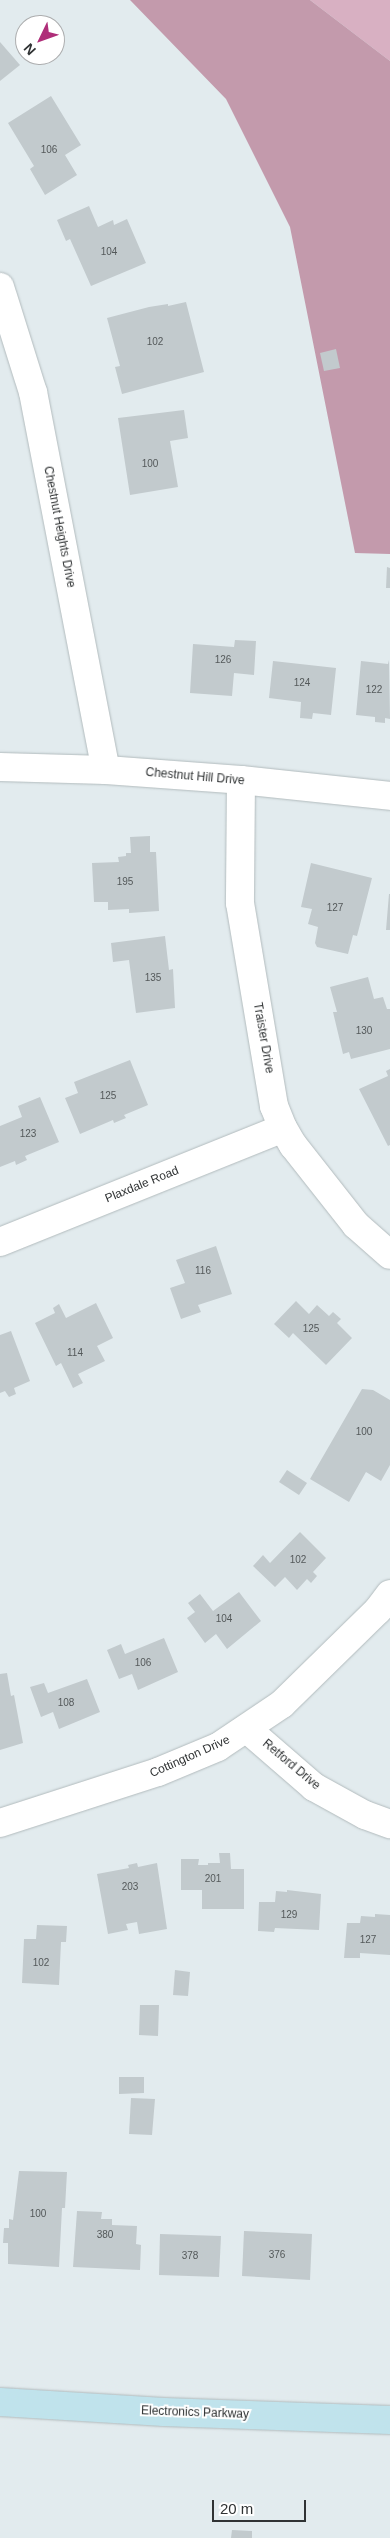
<!DOCTYPE html>
<html>
<head>
<meta charset="utf-8">
<style>
  body { margin:0 }
  #map { position:relative; width:390px; height:2538px; overflow:hidden; background:#e2ebee; font-family:Helvetica,sans-serif }
  div>[style] { position:absolute }
  .green>* { inset:0; background:#d8b0c2 }
  .forest>* { inset:0; background:#c39aac }
  .building>* { inset:0; background:#c2cacd }
  .roads { filter:drop-shadow(0 0 1px #b2bbbd) drop-shadow(0 0 1px #b2bbbd) }
  .minor>* { height:28px; margin:-14px; padding:0 14px; transform-origin:14px; border-radius:14px; background:#fff }
  .secondary>* { height:28px; margin:-14px; padding:0 14px; transform-origin:14px; border-radius:14px; background:#c0e3ec }
  span { translate:-50% -50%; white-space:nowrap; text-align:center; line-height:1.15; -webkit-text-stroke:4px #fff; paint-order:stroke }
  .number-label { font-size:10px; color:#54595a }
  .number-label span { -webkit-text-stroke-width:0 }
  .street-label { font-size:12px; color:#303334 }
  .north { position:absolute; left:15px; top:15px; width:50px; height:50px; box-sizing:border-box; background:#fff; border:1px solid #acadae; border-radius:50%; rotate:228deg; font-size:14px; font-weight:700; line-height:20px; text-align:center; color:#303334 }
  .north::after { content:''; display:block; margin:auto; width:18px; height:22px; background:#af2e79; clip-path:polygon(50% 0,100% 100%,50% 72%,0 100%) }
  .scale { position:absolute; left:212px; top:2500px; width:94px; height:22px; box-sizing:border-box; border:2px solid #303334; border-top:0; padding-left:6px; font-size:15px; line-height:18px; white-space:nowrap; color:#303334; -webkit-text-stroke:4px #fff; paint-order:stroke }
</style>
</head>
<body>
<div id="map">
  <div class="green">
    <div style="clip-path:polygon(310px 0,390px 0,390px 61px)"></div>
  </div>
  <div class="forest">
    <div style="clip-path:polygon(130px 0,310px 0,390px 61px,390px 554px,355px 553px,290px 227px,226px 99px)"></div>
  </div>
  <div class="building">
    <div style="clip-path:polygon(0 42px,20px 65px,0 81px)"></div>
    <div style="clip-path:polygon(51px 96px,81px 145px,65px 155px,77px 175px,45px 195px,30px 169px,34px 166px,8px 123px)"></div>
    <div style="clip-path:polygon(89px 206px,98px 227px,113px 220px,114px 225px,127px 219px,146px 263px,91px 286px,70px 239px,66px 241px,57px 220px)"></div>
    <div style="clip-path:polygon(186px 302px,204px 372px,122px 394px,115px 367px,120px 366px,107px 318px,149px 307px,168px 304px,168px 306px)"></div>
    <div style="clip-path:polygon(336px 349px,340px 368px,324px 371px,320px 353px)"></div>
    <div style="clip-path:polygon(184px 410px,188px 438px,170px 441px,178px 487px,130px 495px,118px 418px)"></div>
    <div style="clip-path:polygon(387px 567px,390px 568px,390px 588px,386px 588px)"></div>
    <div style="clip-path:polygon(235px 640px,256px 641px,254px 675px,234px 673px,232px 696px,190px 693px,193px 644px,234px 647px)"></div>
    <div style="clip-path:polygon(389px 660px,390px 719px,385px 718px,385px 723px,375px 722px,375px 717px,356px 715px,361px 661px,388px 664px)"></div>
    <div style="clip-path:polygon(273px 661px,336px 668px,331px 715px,313px 713px,312px 719px,300px 718px,301px 702px,269px 698px)"></div>
    <div style="clip-path:polygon(150px 836px,150px 852px,156px 852px,159px 911px,129px 913px,129px 909px,108px 910px,108px 902px,94px 902px,92px 863px,119px 862px,118px 857px,126px 856px,126px 853px,131px 853px,130px 837px)"></div>
    <div style="clip-path:polygon(311px 863px,372px 878px,357px 936px,353px 935px,348px 954px,317px 947px,315px 943px,318px 927px,308px 924px,312px 909px,301px 907px)"></div>
    <div style="clip-path:polygon(389px 894px,390px 894px,390px 930px,386px 930px)"></div>
    <div style="clip-path:polygon(165px 936px,169px 970px,173px 969px,175px 1008px,136px 1013px,129px 960px,113px 962px,111px 943px)"></div>
    <div style="clip-path:polygon(368px 977px,374px 999px,383px 997px,387px 1009px,390px 1009px,390px 1049px,351px 1059px,349px 1052px,343px 1054px,333px 1012px,337px 1012px,330px 987px)"></div>
    <div style="clip-path:polygon(130px 1060px,148px 1105px,124px 1115px,126px 1118px,114px 1123px,113px 1120px,80px 1134px,65px 1098px,78px 1093px,74px 1082px)"></div>
    <div style="clip-path:polygon(390px 1069px,390px 1145px,388px 1146px,359px 1089px,388px 1076px,386px 1071px)"></div>
    <div style="clip-path:polygon(40px 1097px,59px 1142px,25px 1156px,27px 1160px,16px 1165px,15px 1161px,0 1167px,0 1126px,22px 1117px,18px 1106px)"></div>
    <div style="clip-path:polygon(216px 1246px,232px 1294px,198px 1305px,201px 1312px,181px 1319px,170px 1288px,185px 1283px,176px 1260px)"></div>
    <div style="clip-path:polygon(296px 1301px,309px 1314px,317px 1305px,329px 1316px,333px 1312px,341px 1319px,337px 1323px,352px 1338px,326px 1365px,293px 1333px,289px 1338px,274px 1324px)"></div>
    <div style="clip-path:polygon(96px 1303px,113px 1338px,97px 1346px,105px 1361px,78px 1374px,83px 1383px,73px 1388px,61px 1363px,56px 1366px,35px 1323px,55px 1313px,53px 1308px,59px 1304px,66px 1318px)"></div>
    <div style="clip-path:polygon(11px 1331px,30px 1381px,14px 1388px,16px 1394px,9px 1397px,5px 1391px,0 1393px,0 1335px)"></div>
    <div style="clip-path:polygon(362px 1389px,373px 1390px,390px 1400px,390px 1465px,381px 1481px,366px 1472px,349px 1502px,310px 1479px)"></div>
    <div style="clip-path:polygon(287px 1470px,307px 1483px,299px 1495px,279px 1482px)"></div>
    <div style="clip-path:polygon(300px 1532px,326px 1558px,313px 1572px,317px 1576px,311px 1583px,307px 1579px,297px 1590px,285px 1577px,275px 1587px,253px 1566px,263px 1555px,270px 1563px)"></div>
    <div style="clip-path:polygon(239px 1592px,261px 1621px,227px 1649px,216px 1634px,205px 1643px,187px 1618px,195px 1612px,188px 1603px,200px 1594px,213px 1611px)"></div>
    <div style="clip-path:polygon(164px 1638px,178px 1672px,138px 1690px,132px 1674px,119px 1679px,107px 1650px,121px 1644px,125px 1654px)"></div>
    <div style="clip-path:polygon(7px 1673px,11px 1696px,14px 1695px,23px 1743px,0 1750px,0 1674px)"></div>
    <div style="clip-path:polygon(87px 1679px,100px 1712px,59px 1729px,53px 1712px,41px 1717px,30px 1687px,44px 1683px,48px 1693px)"></div>
    <div style="clip-path:polygon(219px 1853px,230px 1853px,231px 1869px,244px 1869px,244px 1909px,202px 1909px,202px 1890px,181px 1890px,181px 1859px,199px 1859px,198px 1865px,208px 1865px,208px 1863px,220px 1863px)"></div>
    <div style="clip-path:polygon(137px 1863px,138px 1867px,157px 1863px,167px 1929px,139px 1934px,137px 1922px,126px 1924px,128px 1930px,108px 1934px,97px 1874px,129px 1868px,128px 1865px)"></div>
    <div style="clip-path:polygon(287px 1890px,321px 1894px,319px 1930px,275px 1928px,274px 1932px,258px 1931px,259px 1902px,275px 1902px,276px 1891px,287px 1892px)"></div>
    <div style="clip-path:polygon(375px 1914px,390px 1915px,390px 1955px,360px 1953px,360px 1958px,344px 1958px,347px 1923px,360px 1923px,361px 1916px,375px 1917px)"></div>
    <div style="clip-path:polygon(37px 1925px,67px 1926px,66px 1942px,61px 1942px,59px 1985px,22px 1983px,24px 1939px,36px 1939px)"></div>
    <div style="clip-path:polygon(175px 1970px,190px 1972px,188px 1996px,173px 1995px)"></div>
    <div style="clip-path:polygon(140px 2005px,159px 2005px,158px 2036px,139px 2035px)"></div>
    <div style="clip-path:polygon(119px 2077px,144px 2077px,144px 2093px,119px 2094px)"></div>
    <div style="clip-path:polygon(131px 2098px,155px 2099px,152px 2135px,129px 2134px)"></div>
    <div style="clip-path:polygon(19px 2171px,67px 2172px,65px 2208px,62px 2208px,59px 2267px,8px 2264px,8px 2243px,3px 2243px,4px 2228px,9px 2228px,9px 2219px,13px 2220px)"></div>
    <div style="clip-path:polygon(77px 2211px,102px 2212px,101px 2219px,112px 2219px,112px 2225px,137px 2226px,136px 2244px,141px 2245px,140px 2270px,73px 2267px)"></div>
    <div style="clip-path:polygon(244px 2231px,312px 2234px,310px 2280px,242px 2276px)"></div>
    <div style="clip-path:polygon(160px 2234px,221px 2236px,219px 2277px,159px 2275px)"></div>
    <div style="clip-path:polygon(232px 2530px,252px 2531px,252px 2538px,231px 2538px)"></div>
  </div>
  <div class="roads">
    <div class="minor">
      <div style="left:0;top:287px;width:110px;rotate:72.6deg"></div>
      <div style="left:33px;top:392px;width:385px;rotate:79.1deg"></div>
      <div style="left:0;top:767px;width:106px;rotate:1.6deg"></div>
      <div style="left:106px;top:770px;width:135px;rotate:4.2deg"></div>
      <div style="left:241px;top:780px;width:150px;rotate:6.1deg"></div>
      <div style="left:241px;top:780px;width:123px;rotate:90.5deg"></div>
      <div style="left:240px;top:903px;width:206px;rotate:80.5deg"></div>
      <div style="left:274px;top:1106px;width:24px;rotate:68deg"></div>
      <div style="left:283px;top:1128px;width:20px;rotate:60deg"></div>
      <div style="left:293px;top:1145px;width:102px;rotate:51.8deg"></div>
      <div style="left:356px;top:1225px;width:45px;rotate:41.4deg"></div>
      <div style="left:0;top:1242px;width:305px;rotate:-21.9deg"></div>
      <div style="left:247px;top:1729px;width:89px;rotate:40.9deg"></div>
      <div style="left:314px;top:1787px;width:58px;rotate:28.8deg"></div>
      <div style="left:365px;top:1815px;width:27px;rotate:20deg"></div>
      <div style="left:0;top:1823px;width:166px;rotate:-17.9deg"></div>
      <div style="left:158px;top:1772px;width:65px;rotate:-22.6deg"></div>
      <div style="left:218px;top:1747px;width:77px;rotate:-33.9deg"></div>
      <div style="left:282px;top:1704px;width:134px;rotate:-44.4deg"></div>
      <div style="left:378px;top:1610px;width:20px;rotate:-53deg"></div>
    </div>
    <div class="secondary">
      <div style="left:0;top:2402px;width:164px;rotate:3.5deg"></div>
      <div style="left:164px;top:2412px;width:226px;rotate:2deg"></div>
    </div>
  </div>
  <div class="number-label">
    <span style="left:49px;top:150px">106</span>
    <span style="left:109px;top:252px">104</span>
    <span style="left:155px;top:342px">102</span>
    <span style="left:150px;top:464px">100</span>
    <span style="left:223px;top:660px">126</span>
    <span style="left:302px;top:683px">124</span>
    <span style="left:374px;top:690px">122</span>
    <span style="left:125px;top:882px">195</span>
    <span style="left:335px;top:908px">127</span>
    <span style="left:153px;top:978px">135</span>
    <span style="left:364px;top:1031px">130</span>
    <span style="left:108px;top:1096px">125</span>
    <span style="left:28px;top:1134px">123</span>
    <span style="left:203px;top:1271px">116</span>
    <span style="left:311px;top:1329px">125</span>
    <span style="left:75px;top:1353px">114</span>
    <span style="left:364px;top:1432px">100</span>
    <span style="left:298px;top:1560px">102</span>
    <span style="left:224px;top:1619px">104</span>
    <span style="left:143px;top:1663px">106</span>
    <span style="left:66px;top:1703px">108</span>
    <span style="left:213px;top:1879px">201</span>
    <span style="left:130px;top:1887px">203</span>
    <span style="left:289px;top:1915px">129</span>
    <span style="left:368px;top:1940px">127</span>
    <span style="left:41px;top:1963px">102</span>
    <span style="left:38px;top:2214px">100</span>
    <span style="left:105px;top:2235px">380</span>
    <span style="left:277px;top:2255px">376</span>
    <span style="left:190px;top:2256px">378</span>
  </div>
  <div class="street-label">
    <span style="left:59px;top:527px;rotate:79deg">Chestnut Heights Drive</span>
    <span style="left:195px;top:777px;rotate:5deg">Chestnut Hill Drive</span>
    <span style="left:263px;top:1038px;rotate:80deg">Traister Drive</span>
    <span style="left:142px;top:1185px;rotate:-22deg">Plaxdale Road</span>
    <span style="left:190px;top:1757px;rotate:-24deg">Cottington Drive</span>
    <span style="left:291px;top:1765px;rotate:40deg">Retford Drive</span>
    <span style="left:195px;top:2413px;rotate:2deg">Electronics Parkway</span>
  </div>
  <div class="north">N</div>
  <div class="scale">20 m</div>
</div>
</body>
</html>
